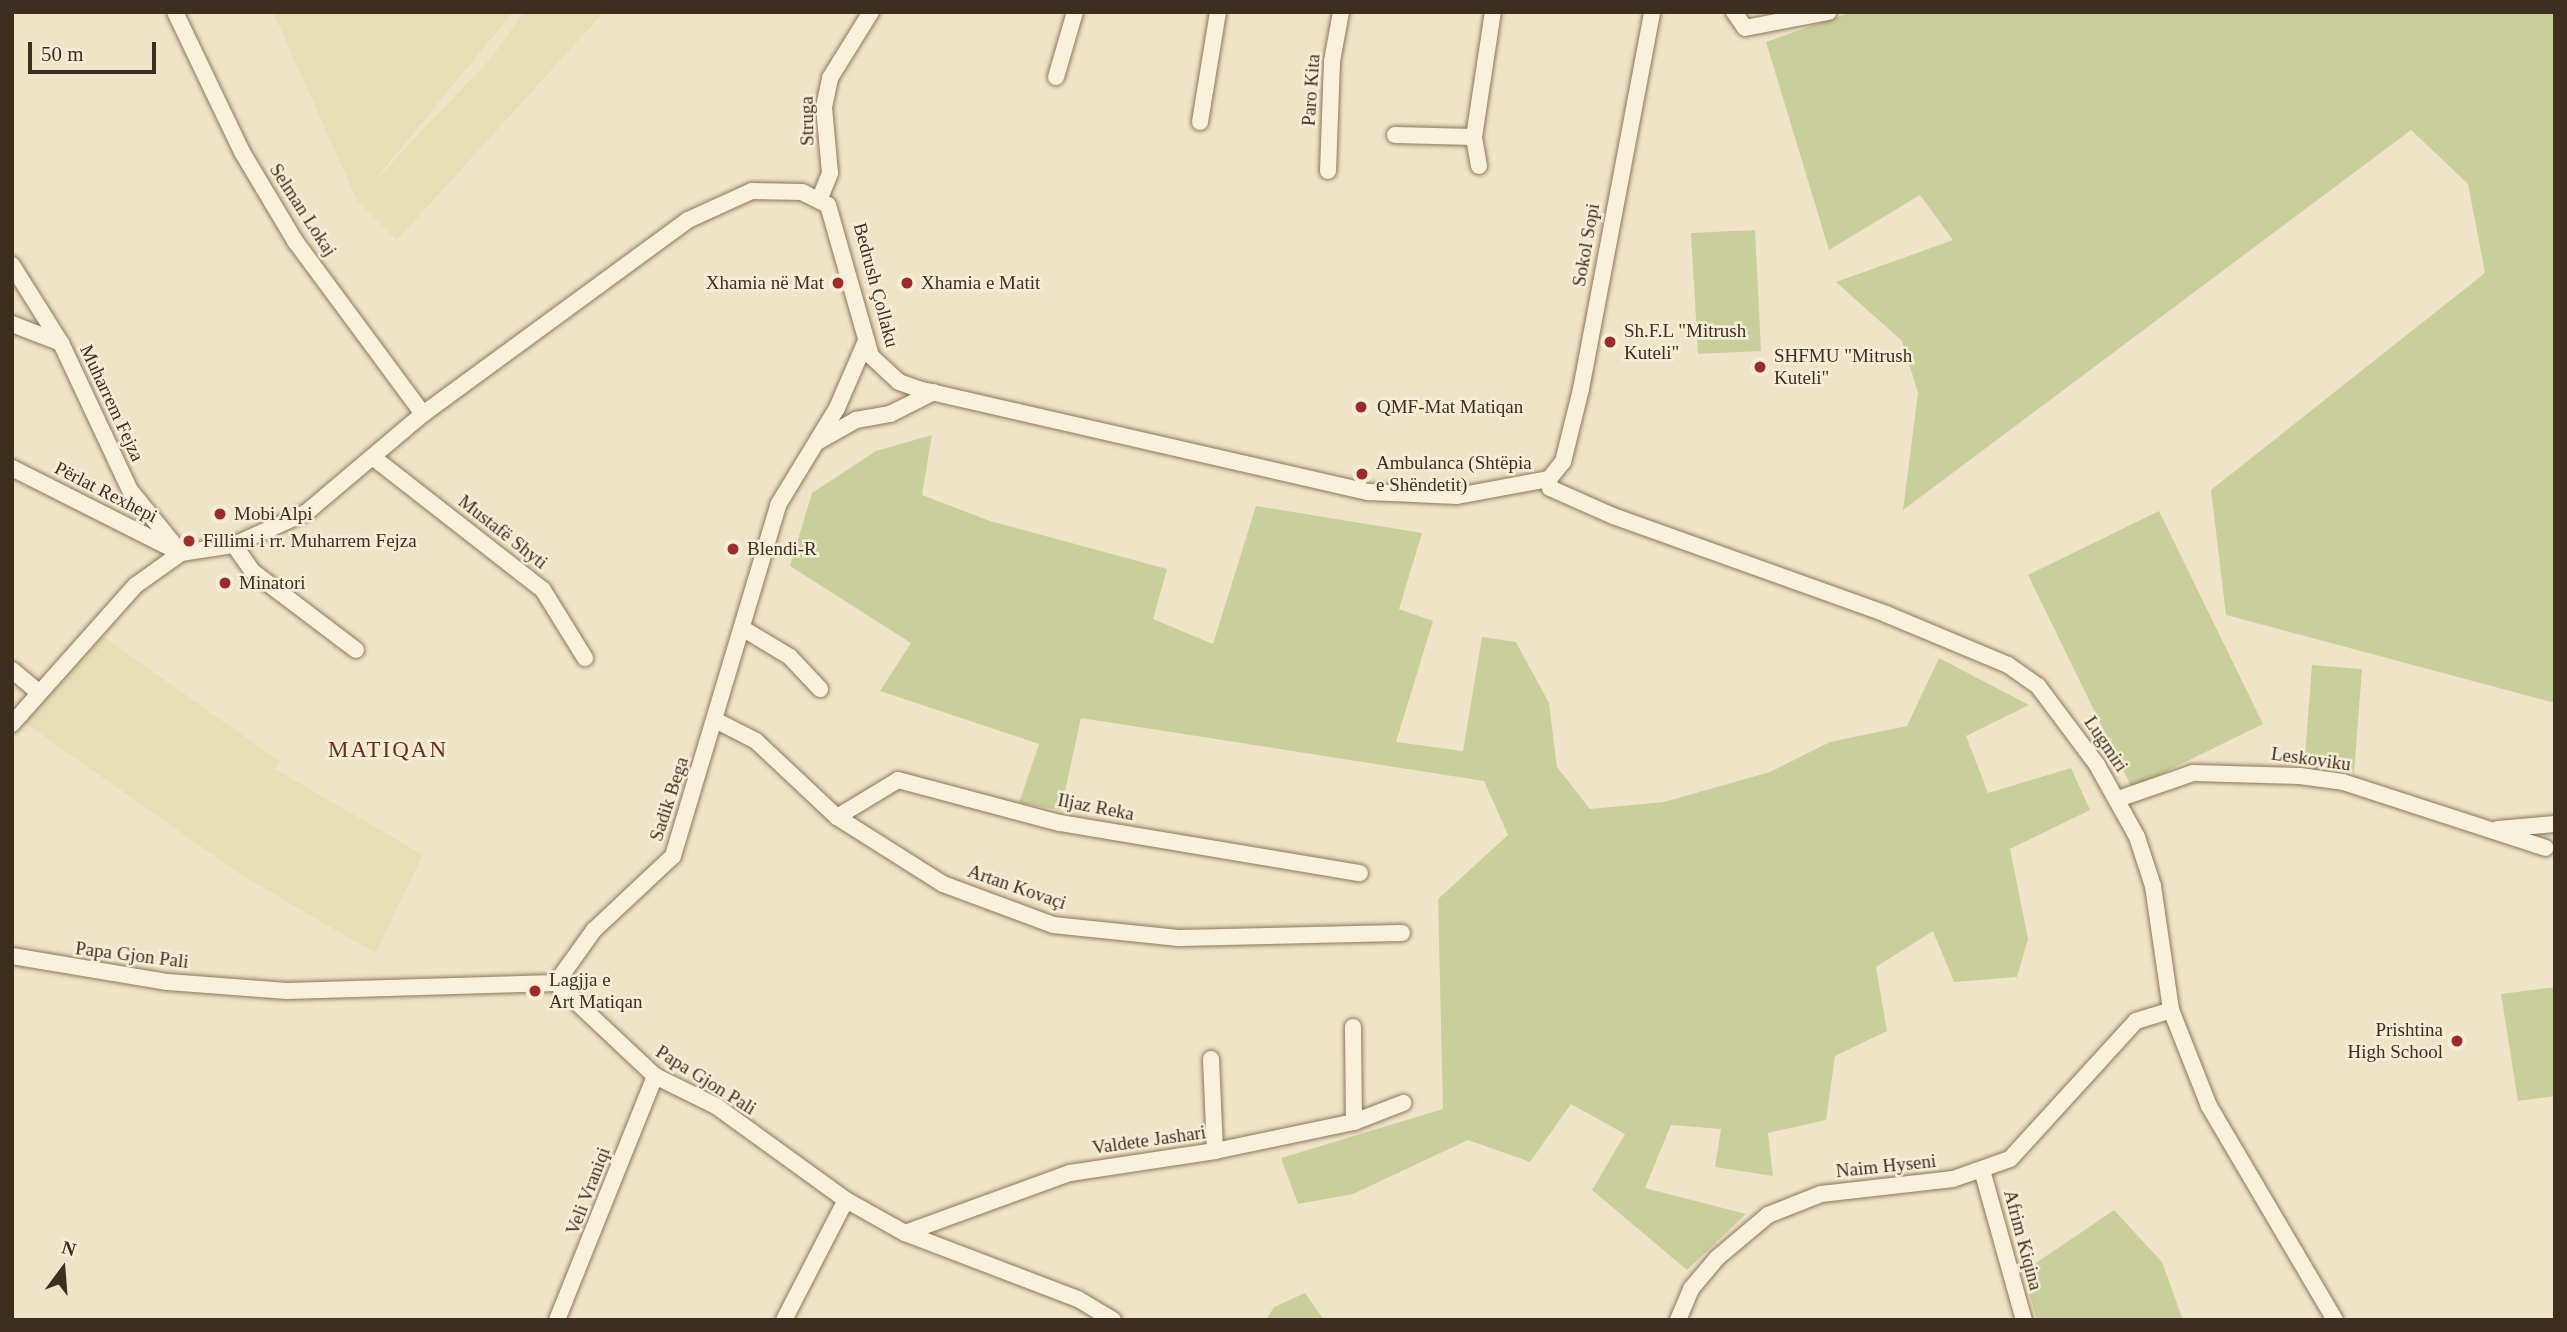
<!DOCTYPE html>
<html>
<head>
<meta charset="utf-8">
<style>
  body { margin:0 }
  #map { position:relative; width:2567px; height:1332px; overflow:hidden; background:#f0e4c8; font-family:Georgia,serif }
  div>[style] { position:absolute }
  .farmland>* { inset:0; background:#e6deb5 }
  .green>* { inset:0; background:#c9cf9b }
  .roads { filter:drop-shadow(0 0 2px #8d765c) drop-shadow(0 0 2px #8d765c) }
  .minor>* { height:16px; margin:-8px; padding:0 8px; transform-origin:8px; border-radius:8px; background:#faf1dc }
  .dots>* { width:19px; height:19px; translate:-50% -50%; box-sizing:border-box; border:4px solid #f7eed8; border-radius:50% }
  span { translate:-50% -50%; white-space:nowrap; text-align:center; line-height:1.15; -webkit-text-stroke:5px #f7eed8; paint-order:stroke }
  .street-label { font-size:19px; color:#3d2e20 }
  .poi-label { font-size:19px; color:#3d2e20 }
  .right { translate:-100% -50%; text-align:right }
  .left { translate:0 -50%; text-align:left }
  .quarter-label { font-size:23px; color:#6b2e1e; letter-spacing:2px }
  .frame { position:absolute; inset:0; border:14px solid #3d2e20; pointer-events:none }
  .north { position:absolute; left:28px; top:1234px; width:70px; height:70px; -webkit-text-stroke:5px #f7eed8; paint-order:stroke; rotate:16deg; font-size:19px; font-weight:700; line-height:28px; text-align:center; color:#3d2e20 }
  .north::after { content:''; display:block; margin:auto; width:24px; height:32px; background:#3d2e20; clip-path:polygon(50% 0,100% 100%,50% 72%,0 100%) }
  .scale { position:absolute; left:28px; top:42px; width:128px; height:32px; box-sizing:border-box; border:4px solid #3d2e20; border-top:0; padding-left:9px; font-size:21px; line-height:24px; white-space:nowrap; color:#3d2e20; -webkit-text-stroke:5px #f7eed8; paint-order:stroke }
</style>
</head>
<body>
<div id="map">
  <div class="farmland">
    <div style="clip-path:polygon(273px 12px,513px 12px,369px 187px,491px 58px,524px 12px,604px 12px,397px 240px,357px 200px)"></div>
    <div style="clip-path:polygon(104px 637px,279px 761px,275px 769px,423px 855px,375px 953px,240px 874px,24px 722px)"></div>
  </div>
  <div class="green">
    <div style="clip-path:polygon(1851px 12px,2555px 12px,2555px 703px,2226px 615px,2211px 490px,2485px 273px,2468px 184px,2411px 130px,1903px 510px,1918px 393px,1902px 341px,1836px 282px,1953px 240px,1920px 195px,1829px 250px,1766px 42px)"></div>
    <div style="clip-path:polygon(1755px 230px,1761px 351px,1698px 354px,1691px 233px)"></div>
    <div style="clip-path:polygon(932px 435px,922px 495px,990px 521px,1167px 569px,1153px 619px,1213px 644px,1256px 506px,1422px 533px,1399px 609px,1433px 621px,1396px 742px,1463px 751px,1482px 637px,1516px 642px,1549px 703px,1557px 767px,1590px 809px,1664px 802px,1770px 772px,1830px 742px,1907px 726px,1939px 658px,2029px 705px,1966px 736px,1988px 793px,2071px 768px,2090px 810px,2010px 849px,2028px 939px,2017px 977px,1954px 982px,1933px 931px,1876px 967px,1887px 1031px,1835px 1056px,1826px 1120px,1768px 1133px,1773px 1176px,1715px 1167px,1721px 1129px,1671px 1125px,1645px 1188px,1746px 1214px,1687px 1270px,1592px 1190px,1625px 1134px,1571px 1104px,1530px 1162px,1468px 1140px,1353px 1194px,1298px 1204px,1281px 1158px,1443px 1109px,1438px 899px,1508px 835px,1484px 781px,1081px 718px,1061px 810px,1019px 803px,1039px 744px,880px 691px,911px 643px,790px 566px,812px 493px,876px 451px)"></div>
    <div style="clip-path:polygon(2159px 511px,2263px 724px,2132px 788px,2028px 575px)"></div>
    <div style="clip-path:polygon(2312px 665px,2362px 669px,2354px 773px,2304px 769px)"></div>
    <div style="clip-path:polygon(2555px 987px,2555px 1096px,2518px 1101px,2501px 994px)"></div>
    <div style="clip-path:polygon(2114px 1210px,2162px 1262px,2183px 1320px,2037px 1320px,2023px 1272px)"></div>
    <div style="clip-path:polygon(1305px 1293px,1324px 1320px,1266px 1320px,1274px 1307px)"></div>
  </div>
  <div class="roads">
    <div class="minor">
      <div style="left:175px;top:12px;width:155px;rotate:64.4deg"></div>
      <div style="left:242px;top:152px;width:104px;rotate:59.2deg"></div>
      <div style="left:295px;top:241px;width:215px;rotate:53.5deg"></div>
      <div style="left:1734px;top:12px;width:19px;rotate:55deg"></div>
      <div style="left:1745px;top:28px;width:85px;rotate:-10.9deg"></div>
      <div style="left:1056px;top:77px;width:68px;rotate:-73.7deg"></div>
      <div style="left:1200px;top:122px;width:111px;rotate:-80.7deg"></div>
      <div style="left:1395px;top:135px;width:79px;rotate:1.5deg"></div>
      <div style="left:1479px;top:166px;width:29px;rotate:-100deg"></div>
      <div style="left:1474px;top:137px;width:126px;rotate:-81.4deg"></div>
      <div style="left:1328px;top:171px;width:110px;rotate:-87.9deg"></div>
      <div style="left:1332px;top:61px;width:50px;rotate:-79.6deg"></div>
      <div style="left:820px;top:198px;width:27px;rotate:-68deg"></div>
      <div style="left:830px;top:173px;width:66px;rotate:-95.2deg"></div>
      <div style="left:824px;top:107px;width:30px;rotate:-78deg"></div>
      <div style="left:830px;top:78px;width:78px;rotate:-58.2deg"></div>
      <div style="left:12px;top:265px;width:92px;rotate:57.9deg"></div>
      <div style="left:61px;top:343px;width:162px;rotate:64.9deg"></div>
      <div style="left:130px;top:490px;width:81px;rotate:51deg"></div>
      <div style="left:12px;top:324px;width:53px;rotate:21.2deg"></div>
      <div style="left:819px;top:441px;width:43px;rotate:-29.6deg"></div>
      <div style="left:856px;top:420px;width:35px;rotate:-10deg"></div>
      <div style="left:890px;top:414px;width:49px;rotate:-26.6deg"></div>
      <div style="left:374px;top:458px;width:214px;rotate:38deg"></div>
      <div style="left:543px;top:590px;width:80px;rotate:58.3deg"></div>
      <div style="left:12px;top:468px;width:184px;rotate:26.8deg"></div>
      <div style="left:1549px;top:479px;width:9px;rotate:84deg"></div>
      <div style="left:1550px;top:488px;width:69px;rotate:24deg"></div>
      <div style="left:1613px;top:516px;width:290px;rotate:19.7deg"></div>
      <div style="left:1886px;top:614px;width:132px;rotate:22.7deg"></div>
      <div style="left:2008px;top:665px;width:37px;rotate:35deg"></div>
      <div style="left:2038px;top:686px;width:99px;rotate:53.2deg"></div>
      <div style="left:2097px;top:765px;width:82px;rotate:60.9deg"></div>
      <div style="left:2137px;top:837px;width:52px;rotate:71.9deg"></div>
      <div style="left:2153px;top:886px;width:125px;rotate:81.7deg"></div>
      <div style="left:2171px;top:1010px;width:103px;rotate:68.4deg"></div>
      <div style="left:2209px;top:1106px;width:248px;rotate:59.5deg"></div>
      <div style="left:1549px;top:479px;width:22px;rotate:-51deg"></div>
      <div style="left:1563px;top:462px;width:75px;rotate:-76.1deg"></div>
      <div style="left:1581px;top:389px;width:384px;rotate:-79.3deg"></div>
      <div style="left:234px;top:545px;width:33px;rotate:55deg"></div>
      <div style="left:253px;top:572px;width:129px;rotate:37.1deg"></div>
      <div style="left:742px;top:628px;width:56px;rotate:31.1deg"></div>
      <div style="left:790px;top:657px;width:44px;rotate:46.8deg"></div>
      <div style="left:12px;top:670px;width:35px;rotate:40deg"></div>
      <div style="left:715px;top:720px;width:46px;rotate:27.1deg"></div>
      <div style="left:756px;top:741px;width:111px;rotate:43.2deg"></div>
      <div style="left:837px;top:817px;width:125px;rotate:32.3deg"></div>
      <div style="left:943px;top:884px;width:117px;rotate:20.4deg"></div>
      <div style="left:1053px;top:925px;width:126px;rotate:5.9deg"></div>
      <div style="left:1178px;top:938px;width:224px;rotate:-1.3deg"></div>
      <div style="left:12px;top:724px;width:186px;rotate:-48.3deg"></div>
      <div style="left:136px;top:585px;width:55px;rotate:-35.4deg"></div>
      <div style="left:181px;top:553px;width:54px;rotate:-8.6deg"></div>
      <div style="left:234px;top:545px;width:80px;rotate:-24.3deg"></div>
      <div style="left:307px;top:512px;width:152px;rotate:-40.2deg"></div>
      <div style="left:423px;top:414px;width:328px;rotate:-36.2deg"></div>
      <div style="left:688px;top:220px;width:70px;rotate:-24.4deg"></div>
      <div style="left:752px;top:191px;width:50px;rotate:1.1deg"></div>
      <div style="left:802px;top:192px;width:29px;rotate:27deg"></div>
      <div style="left:828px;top:205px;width:157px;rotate:74.1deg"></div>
      <div style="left:871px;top:356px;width:38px;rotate:43deg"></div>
      <div style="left:899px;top:382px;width:20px;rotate:20deg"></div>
      <div style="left:918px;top:389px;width:462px;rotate:12.9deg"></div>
      <div style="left:1368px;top:492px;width:89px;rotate:2.6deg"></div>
      <div style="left:1457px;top:496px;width:94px;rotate:-10.5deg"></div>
      <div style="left:2118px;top:799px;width:79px;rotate:-19.1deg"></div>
      <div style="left:2193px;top:773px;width:107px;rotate:1.6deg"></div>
      <div style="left:2300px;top:776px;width:43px;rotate:7.9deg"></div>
      <div style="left:2343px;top:782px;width:213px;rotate:18deg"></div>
      <div style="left:837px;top:817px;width:71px;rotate:-31.2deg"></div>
      <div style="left:898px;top:780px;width:168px;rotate:14.9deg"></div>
      <div style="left:1060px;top:823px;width:304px;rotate:9.5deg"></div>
      <div style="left:2498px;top:829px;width:57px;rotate:-5deg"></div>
      <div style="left:12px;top:956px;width:158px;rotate:9.5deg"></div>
      <div style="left:168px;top:982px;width:119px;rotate:4.3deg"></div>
      <div style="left:287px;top:991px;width:269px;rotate:-1.7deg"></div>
      <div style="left:556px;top:983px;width:136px;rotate:43.2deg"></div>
      <div style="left:655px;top:1076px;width:68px;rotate:26.2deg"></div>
      <div style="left:716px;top:1106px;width:160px;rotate:35.9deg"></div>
      <div style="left:846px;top:1200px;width:68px;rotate:29.2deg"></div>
      <div style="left:905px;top:1233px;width:185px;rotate:20.9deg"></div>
      <div style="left:1078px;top:1299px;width:41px;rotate:31deg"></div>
      <div style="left:556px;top:983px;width:65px;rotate:-54.4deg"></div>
      <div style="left:594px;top:930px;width:108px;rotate:-43.1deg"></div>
      <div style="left:673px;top:856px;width:366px;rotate:-73.3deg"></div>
      <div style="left:778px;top:505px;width:114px;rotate:-58.7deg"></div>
      <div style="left:837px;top:408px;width:73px;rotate:-66.6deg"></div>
      <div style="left:1353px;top:1027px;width:95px;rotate:89.4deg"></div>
      <div style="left:1211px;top:1059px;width:92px;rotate:87.5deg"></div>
      <div style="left:1982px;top:1170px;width:156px;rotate:74.4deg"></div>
      <div style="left:905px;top:1233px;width:176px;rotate:-20deg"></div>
      <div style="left:1070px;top:1173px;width:147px;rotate:-8.6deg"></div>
      <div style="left:1215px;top:1151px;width:142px;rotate:-11.8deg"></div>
      <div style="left:1354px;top:1122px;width:53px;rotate:-21.2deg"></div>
      <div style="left:557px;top:1320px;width:263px;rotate:-68.1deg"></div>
      <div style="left:784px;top:1320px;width:135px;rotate:-62.7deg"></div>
      <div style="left:1678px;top:1320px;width:34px;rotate:-67deg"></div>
      <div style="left:1691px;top:1289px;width:40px;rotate:-50deg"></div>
      <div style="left:1717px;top:1258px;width:67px;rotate:-40.1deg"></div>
      <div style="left:1768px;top:1215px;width:57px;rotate:-21.6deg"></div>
      <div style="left:1821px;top:1194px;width:133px;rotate:-6.5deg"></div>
      <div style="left:1953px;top:1179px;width:60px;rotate:-19.3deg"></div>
      <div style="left:2010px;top:1159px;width:187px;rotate:-47.6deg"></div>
      <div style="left:2136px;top:1021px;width:37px;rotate:-17deg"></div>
    </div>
  </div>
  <div class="dots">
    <div style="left:838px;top:283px;background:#9e2a2b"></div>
    <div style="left:907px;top:283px;background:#9e2a2b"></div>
    <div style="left:1610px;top:342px;background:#9e2a2b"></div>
    <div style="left:1760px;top:367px;background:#9e2a2b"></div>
    <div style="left:1361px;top:407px;background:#9e2a2b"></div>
    <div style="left:1362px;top:474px;background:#9e2a2b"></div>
    <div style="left:220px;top:514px;background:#9e2a2b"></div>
    <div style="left:189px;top:541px;background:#9e2a2b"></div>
    <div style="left:733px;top:549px;background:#9e2a2b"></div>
    <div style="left:225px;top:583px;background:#9e2a2b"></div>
    <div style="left:535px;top:991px;background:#9e2a2b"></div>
    <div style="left:2457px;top:1041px;background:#9e2a2b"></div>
  </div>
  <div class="street-label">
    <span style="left:1311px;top:90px;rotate:-86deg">Paro Kita</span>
    <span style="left:807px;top:121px;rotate:-91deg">Struga</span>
    <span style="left:303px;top:210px;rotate:57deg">Selman Lokaj</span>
    <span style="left:1586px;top:245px;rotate:-80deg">Sokol Sopi</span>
    <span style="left:876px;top:285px;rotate:75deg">Bedrush Çollaku</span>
    <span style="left:112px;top:403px;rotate:65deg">Muharrem Fejza</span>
    <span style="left:106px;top:492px;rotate:27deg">Përlat Rexhepi</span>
    <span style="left:503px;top:532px;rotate:38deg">Mustafë Shyti</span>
    <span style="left:2106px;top:744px;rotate:56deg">Lugmiri</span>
    <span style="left:2311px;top:759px;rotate:8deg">Leskoviku</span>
    <span style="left:669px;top:799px;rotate:-72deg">Sadik Bega</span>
    <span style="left:1096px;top:807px;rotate:11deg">Iljaz Reka</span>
    <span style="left:1017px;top:887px;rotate:19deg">Artan Kovaçi</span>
    <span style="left:132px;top:955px;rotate:7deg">Papa Gjon Pali</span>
    <span style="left:706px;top:1080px;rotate:32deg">Papa Gjon Pali</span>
    <span style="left:1149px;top:1140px;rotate:-8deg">Valdete Jashari</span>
    <span style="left:1886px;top:1166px;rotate:-6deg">Naim Hyseni</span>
    <span style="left:588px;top:1191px;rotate:-69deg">Veli Vraniqi</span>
    <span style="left:2023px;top:1240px;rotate:75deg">Afrim Kiqina</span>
  </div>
  <div class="poi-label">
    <span class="right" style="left:824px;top:283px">Xhamia në Mat</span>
    <span class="left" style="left:921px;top:283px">Xhamia e Matit</span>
    <span class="left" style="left:1624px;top:342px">Sh.F.L "Mitrush<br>Kuteli"</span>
    <span class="left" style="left:1774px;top:367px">SHFMU "Mitrush<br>Kuteli"</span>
    <span class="left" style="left:1377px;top:407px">QMF-Mat Matiqan</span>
    <span class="left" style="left:1376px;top:474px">Ambulanca (Shtëpia<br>e Shëndetit)</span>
    <span class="left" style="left:234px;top:514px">Mobi Alpi</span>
    <span class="left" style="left:203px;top:541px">Fillimi i rr. Muharrem Fejza</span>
    <span class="left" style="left:747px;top:549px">Blendi-R</span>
    <span class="left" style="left:239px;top:583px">Minatori</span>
    <span class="left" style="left:549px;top:991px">Lagjja e<br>Art Matiqan</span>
    <span class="right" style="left:2443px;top:1041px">Prishtina<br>High School</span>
  </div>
  <div class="quarter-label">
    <span style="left:388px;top:750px">MATIQAN</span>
  </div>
  <div class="frame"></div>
  <div class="north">N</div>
  <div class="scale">50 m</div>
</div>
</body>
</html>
